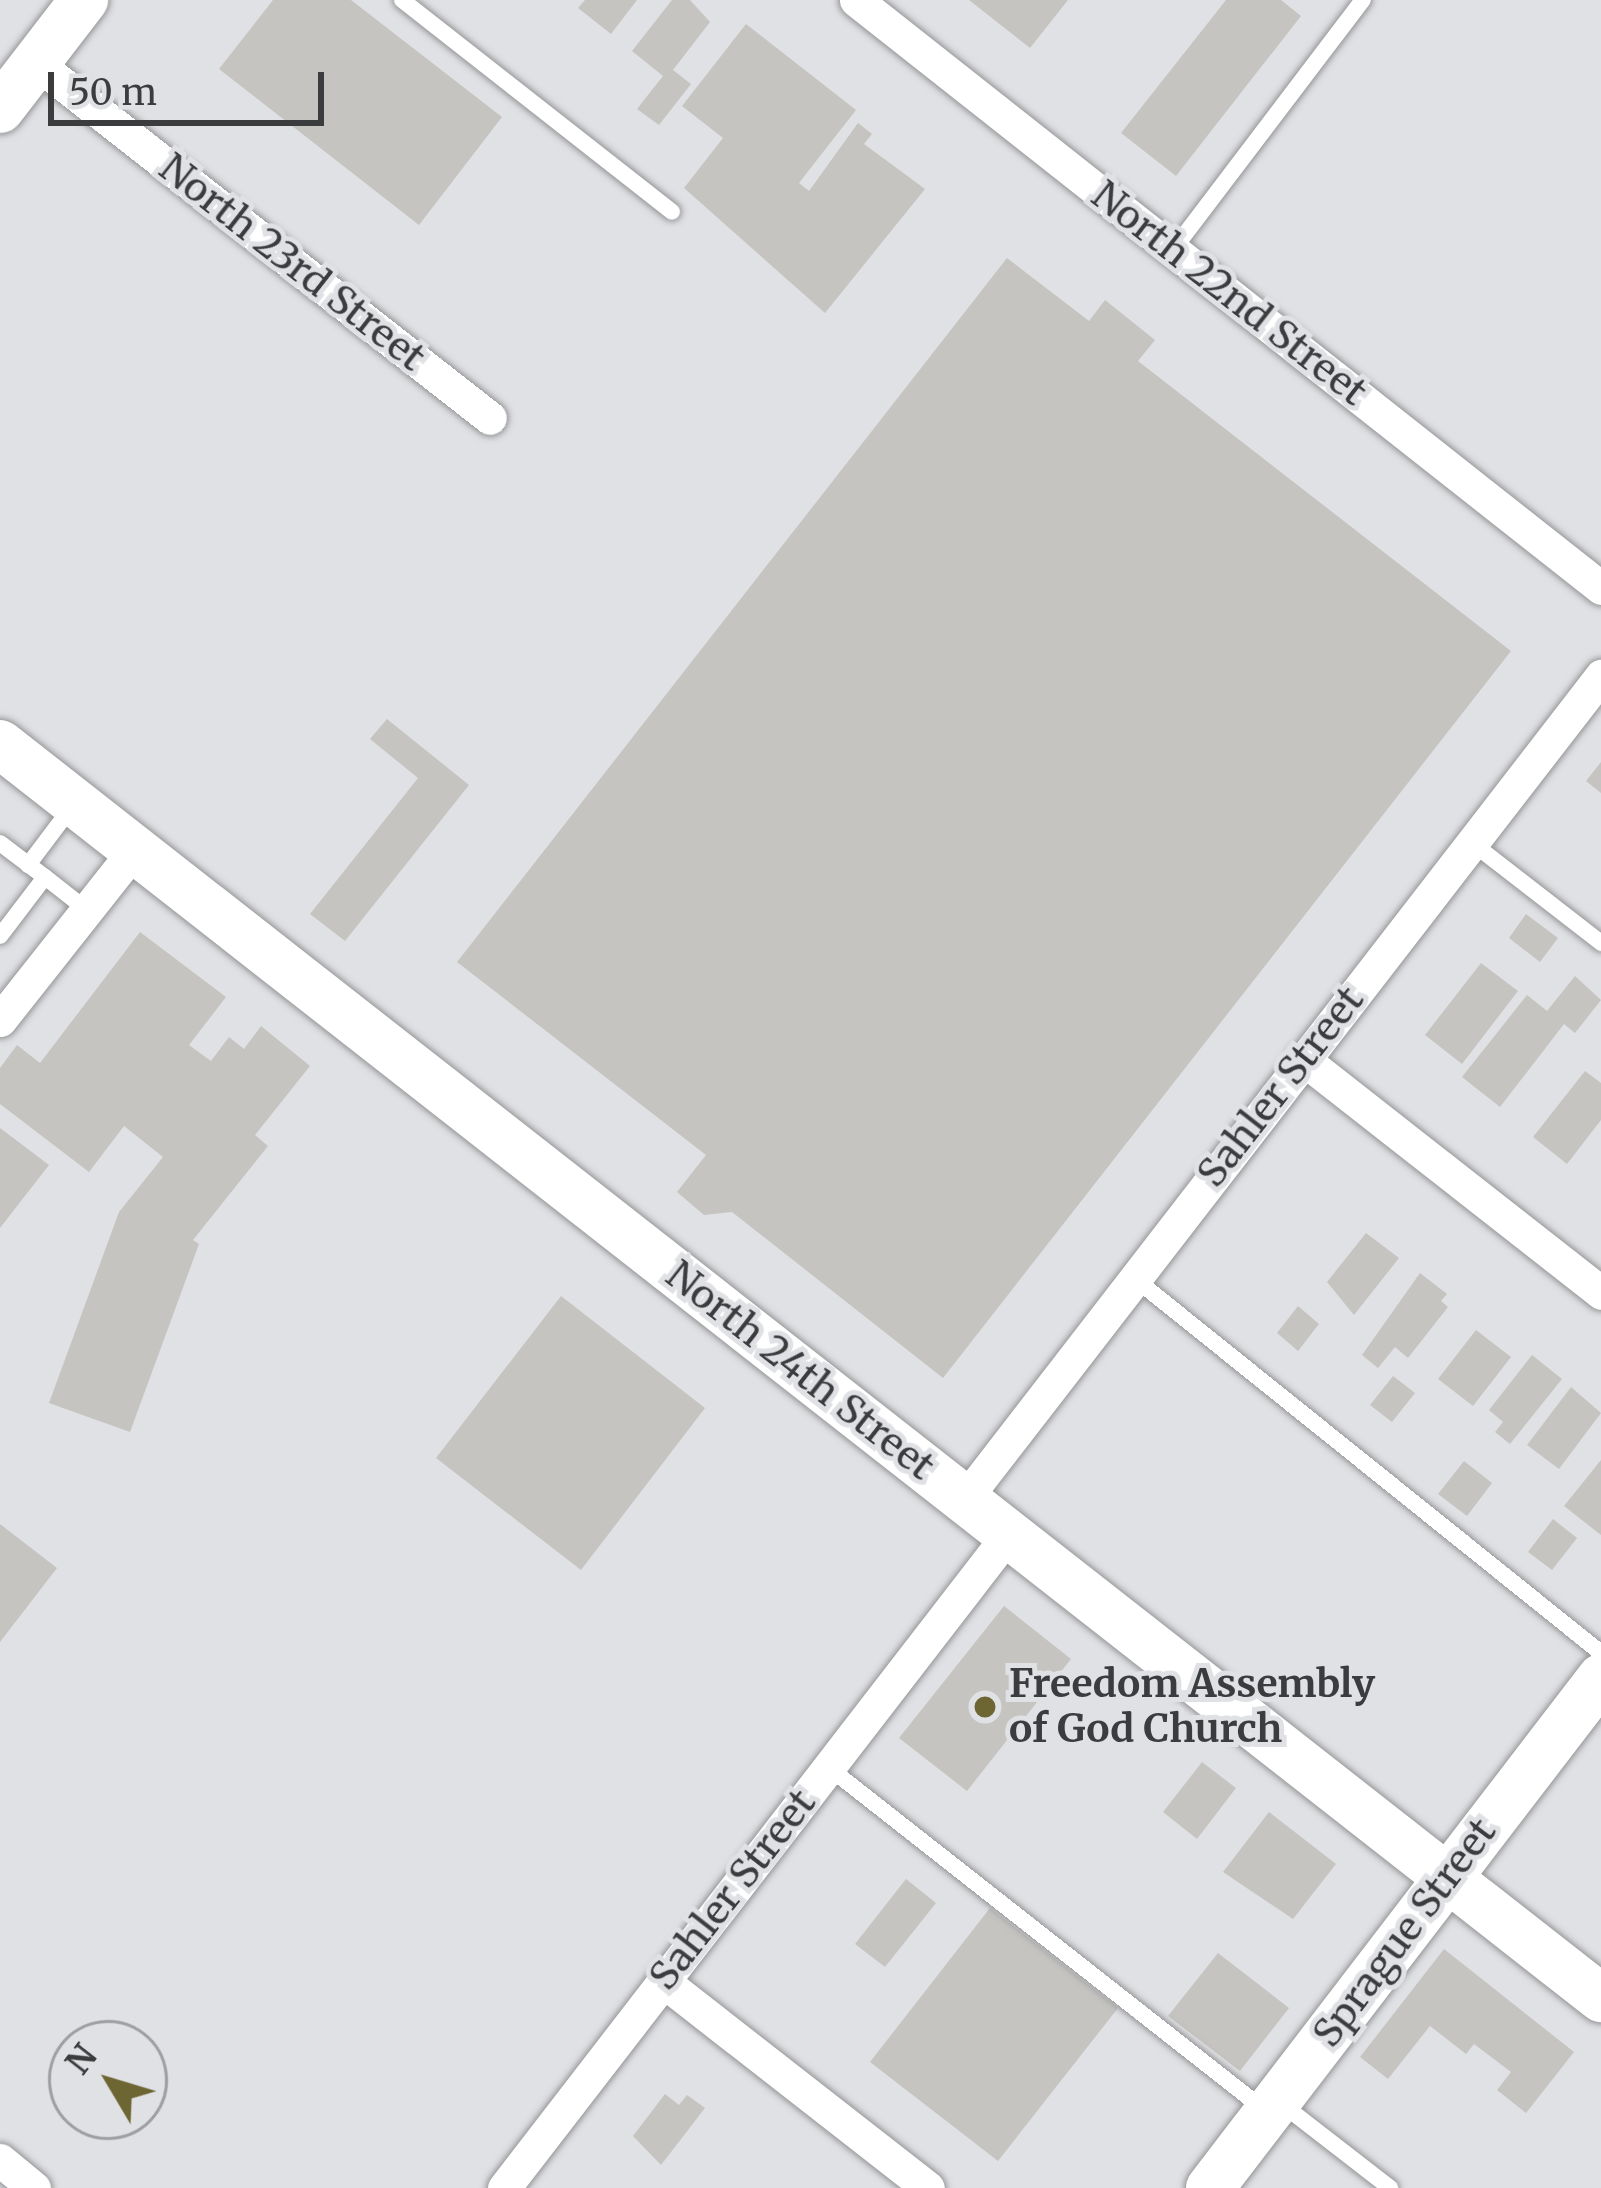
<!DOCTYPE html>
<html>
<head>
<meta charset="utf-8">
<style>
  body { margin:0 }
  #map { position:relative; width:1601px; height:2188px; overflow:hidden; background:#e0e1e4; font-family:Merriweather,serif }
  div>[style] { position:absolute }
  .building>* { inset:0; background:#c5c4c1 }
  .roads { filter:drop-shadow(0 0 3px #959698) drop-shadow(0 0 3px #959698) }
  .lane>* { height:16px; margin:-8px; padding:0 8px; transform-origin:8px; border-radius:8px; background:#fff }
  .street>* { height:33px; margin:-16.5px; padding:0 16.5px; transform-origin:16.5px; border-radius:16.5px; background:#fff }
  .secondary>* { height:48px; margin:-24px; padding:0 24px; transform-origin:24px; border-radius:24px; background:#fff }
  .dots>* { width:33px; height:33px; translate:-50% -50%; box-sizing:border-box; border:6px solid #e0e1e4; border-radius:50% }
  span { translate:-50% -50%; white-space:nowrap; text-align:center; line-height:1.15; -webkit-text-stroke:10px #e0e1e4; paint-order:stroke }
  .street-label { font-size:39px; color:#3b3c3d }
  .poi-label { font-size:39px; color:#3b3c3d; font-weight:700 }
  .left { translate:0 -50%; text-align:left }
  .north { position:absolute; left:48px; top:2020px; width:120px; height:120px; box-sizing:border-box; background:#e0e1e4; border:3px solid #9e9fa1; border-radius:50%; rotate:308deg; font-size:33px; font-weight:700; line-height:48px; text-align:center; color:#3b3c3d }
  .north::after { content:''; display:block; margin:auto; width:42px; height:54px; background:#6d6633; clip-path:polygon(50% 0,100% 100%,50% 72%,0 100%) }
  .scale { position:absolute; left:48px; top:72px; width:276px; height:54px; box-sizing:border-box; border:6px solid #3b3c3d; border-top:0; padding-left:15px; font-size:36px; line-height:42px; white-space:nowrap; color:#3b3c3d; -webkit-text-stroke:9px #e0e1e4; paint-order:stroke }
</style>
</head>
<body>
<div id="map">
  <div class="building">
    <div style="clip-path:polygon(273px 0,351px 0,502px 117px,419px 225px,219px 69px)"></div>
    <div style="clip-path:polygon(585px 0,637px 0,611px 34px,578px 8px)"></div>
    <div style="clip-path:polygon(672px 0,690px 0,710px 22px,673px 70px,691px 84px,659px 125px,637px 109px,663px 76px,632px 51px)"></div>
    <div style="clip-path:polygon(969px 0,1068px 0,1030px 48px)"></div>
    <div style="clip-path:polygon(1226px 0,1281px 0,1301px 16px,1176px 176px,1121px 133px)"></div>
    <div style="clip-path:polygon(746px 24px,856px 110px,799px 183px,809px 191px,858px 123px,872px 134px,864px 144px,925px 189px,825px 313px,684px 188px,723px 138px,682px 106px)"></div>
    <div style="clip-path:polygon(1007px 258px,1089px 321px,1105px 300px,1155px 340px,1138px 361px,1511px 651px,943px 1378px,732px 1212px,704px 1215px,677px 1192px,706px 1155px,457px 962px)"></div>
    <div style="clip-path:polygon(387px 719px,469px 785px,345px 941px,310px 914px,418px 778px,370px 739px)"></div>
    <div style="clip-path:polygon(1601px 762px,1601px 793px,1586px 781px)"></div>
    <div style="clip-path:polygon(1526px 914px,1558px 938px,1540px 962px,1509px 938px)"></div>
    <div style="clip-path:polygon(140px 932px,226px 997px,189px 1045px,211px 1061px,229px 1037px,244px 1049px,261px 1026px,310px 1066px,255px 1135px,268px 1146px,193px 1240px,199px 1244px,130px 1432px,49px 1403px,119px 1212px,163px 1157px,124px 1126px,89px 1172px,0 1104px,0 1068px,17px 1045px,40px 1063px)"></div>
    <div style="clip-path:polygon(1481px 963px,1518px 991px,1462px 1064px,1425px 1035px)"></div>
    <div style="clip-path:polygon(1575px 976px,1601px 1000px,1575px 1033px,1564px 1024px,1500px 1107px,1462px 1077px,1527px 995px,1547px 1011px)"></div>
    <div style="clip-path:polygon(1585px 1071px,1601px 1083px,1601px 1120px,1567px 1164px,1533px 1137px)"></div>
    <div style="clip-path:polygon(0 1128px,49px 1165px,0 1228px)"></div>
    <div style="clip-path:polygon(1366px 1233px,1399px 1258px,1354px 1315px,1327px 1282px)"></div>
    <div style="clip-path:polygon(1420px 1273px,1447px 1294px,1441px 1301px,1448px 1307px,1408px 1358px,1395px 1347px,1378px 1368px,1362px 1355px)"></div>
    <div style="clip-path:polygon(561px 1296px,705px 1408px,581px 1570px,436px 1458px)"></div>
    <div style="clip-path:polygon(1298px 1306px,1319px 1324px,1298px 1351px,1277px 1333px)"></div>
    <div style="clip-path:polygon(1476px 1330px,1511px 1357px,1473px 1406px,1438px 1379px)"></div>
    <div style="clip-path:polygon(1532px 1355px,1562px 1379px,1510px 1444px,1495px 1432px,1503px 1422px,1489px 1410px)"></div>
    <div style="clip-path:polygon(1393px 1376px,1415px 1393px,1392px 1422px,1370px 1405px)"></div>
    <div style="clip-path:polygon(1571px 1387px,1601px 1413px,1559px 1469px,1527px 1445px)"></div>
    <div style="clip-path:polygon(1601px 1460px,1601px 1535px,1564px 1506px)"></div>
    <div style="clip-path:polygon(1464px 1461px,1492px 1483px,1467px 1516px,1438px 1494px)"></div>
    <div style="clip-path:polygon(1553px 1519px,1577px 1538px,1552px 1570px,1528px 1552px)"></div>
    <div style="clip-path:polygon(0 1524px,57px 1568px,0 1642px)"></div>
    <div style="clip-path:polygon(1004px 1606px,1071px 1659px,967px 1791px,899px 1738px)"></div>
    <div style="clip-path:polygon(1202px 1762px,1236px 1788px,1197px 1839px,1163px 1812px)"></div>
    <div style="clip-path:polygon(1269px 1812px,1336px 1864px,1293px 1919px,1223px 1872px)"></div>
    <div style="clip-path:polygon(906px 1879px,936px 1903px,885px 1967px,855px 1944px)"></div>
    <div style="clip-path:polygon(990px 1908px,1118px 2008px,998px 2161px,870px 2062px)"></div>
    <div style="clip-path:polygon(1444px 1949px,1574px 2052px,1526px 2113px,1497px 2090px,1511px 2072px,1474px 2044px,1466px 2054px,1430px 2026px,1388px 2079px,1360px 2057px)"></div>
    <div style="clip-path:polygon(1218px 1953px,1289px 2008px,1240px 2071px,1168px 2016px)"></div>
    <div style="clip-path:polygon(665px 2094px,679px 2105px,687px 2095px,705px 2108px,661px 2165px,633px 2136px)"></div>
  </div>
  <div class="roads">
    <div class="lane">
      <div style="left:402px;top:0;width:343px;rotate:38.1deg"></div>
      <div style="left:1173px;top:250px;width:314px;rotate:-52.8deg"></div>
      <div style="left:1471px;top:842px;width:165px;rotate:37.8deg"></div>
      <div style="left:0;top:843px;width:56px;rotate:37.1deg"></div>
      <div style="left:45px;top:877px;width:74px;rotate:127.3deg"></div>
      <div style="left:28px;top:865px;width:71px;rotate:-53deg"></div>
      <div style="left:45px;top:877px;width:53px;rotate:38.2deg"></div>
      <div style="left:1134px;top:1278px;width:599px;rotate:38.76deg"></div>
      <div style="left:828px;top:1767px;width:557px;rotate:38.15deg"></div>
      <div style="left:1278px;top:2101px;width:142px;rotate:37.8deg"></div>
    </div>
    <div class="street">
      <div style="left:856px;top:0;width:949px;rotate:38.28deg"></div>
      <div style="left:36px;top:63px;width:576px;rotate:38.02deg"></div>
      <div style="left:0;top:1020px;width:218px;rotate:-51.7deg"></div>
      <div style="left:1303px;top:1059px;width:379px;rotate:38.1deg"></div>
      <div style="left:964px;top:1500px;width:1042px;rotate:-52.29deg"></div>
      <div style="left:663px;top:1981px;width:336px;rotate:38deg"></div>
      <div style="left:0;top:2160px;width:44px;rotate:39.5deg"></div>
      <div style="left:504px;top:2188px;width:825px;rotate:-52.34deg"></div>
    </div>
    <div class="secondary">
      <div style="left:0;top:109px;width:138px;rotate:-52.4deg"></div>
      <div style="left:0;top:744px;width:2034px;rotate:38.07deg"></div>
      <div style="left:1210px;top:2188px;width:643px;rotate:-52.52deg"></div>
    </div>
  </div>
  <div class="dots">
    <div style="left:985px;top:1707px;background:#6d6633"></div>
  </div>
  <div class="street-label">
    <span style="left:292px;top:263px;rotate:38deg">North 23rd Street</span>
    <span style="left:1229px;top:294px;rotate:38deg">North 22nd Street</span>
    <span style="left:1281px;top:1087px;rotate:-52deg">Sahler Street</span>
    <span style="left:800px;top:1371px;rotate:38deg">North 24th Street</span>
    <span style="left:733px;top:1890px;rotate:-52deg">Sahler Street</span>
    <span style="left:1405px;top:1933px;rotate:-53deg">Sprague Street</span>
  </div>
  <div class="poi-label">
    <span class="left" style="left:1009px;top:1707px">Freedom Assembly<br>of God Church</span>
  </div>
  <div class="north">N</div>
  <div class="scale">50 m</div>
</div>
</body>
</html>
